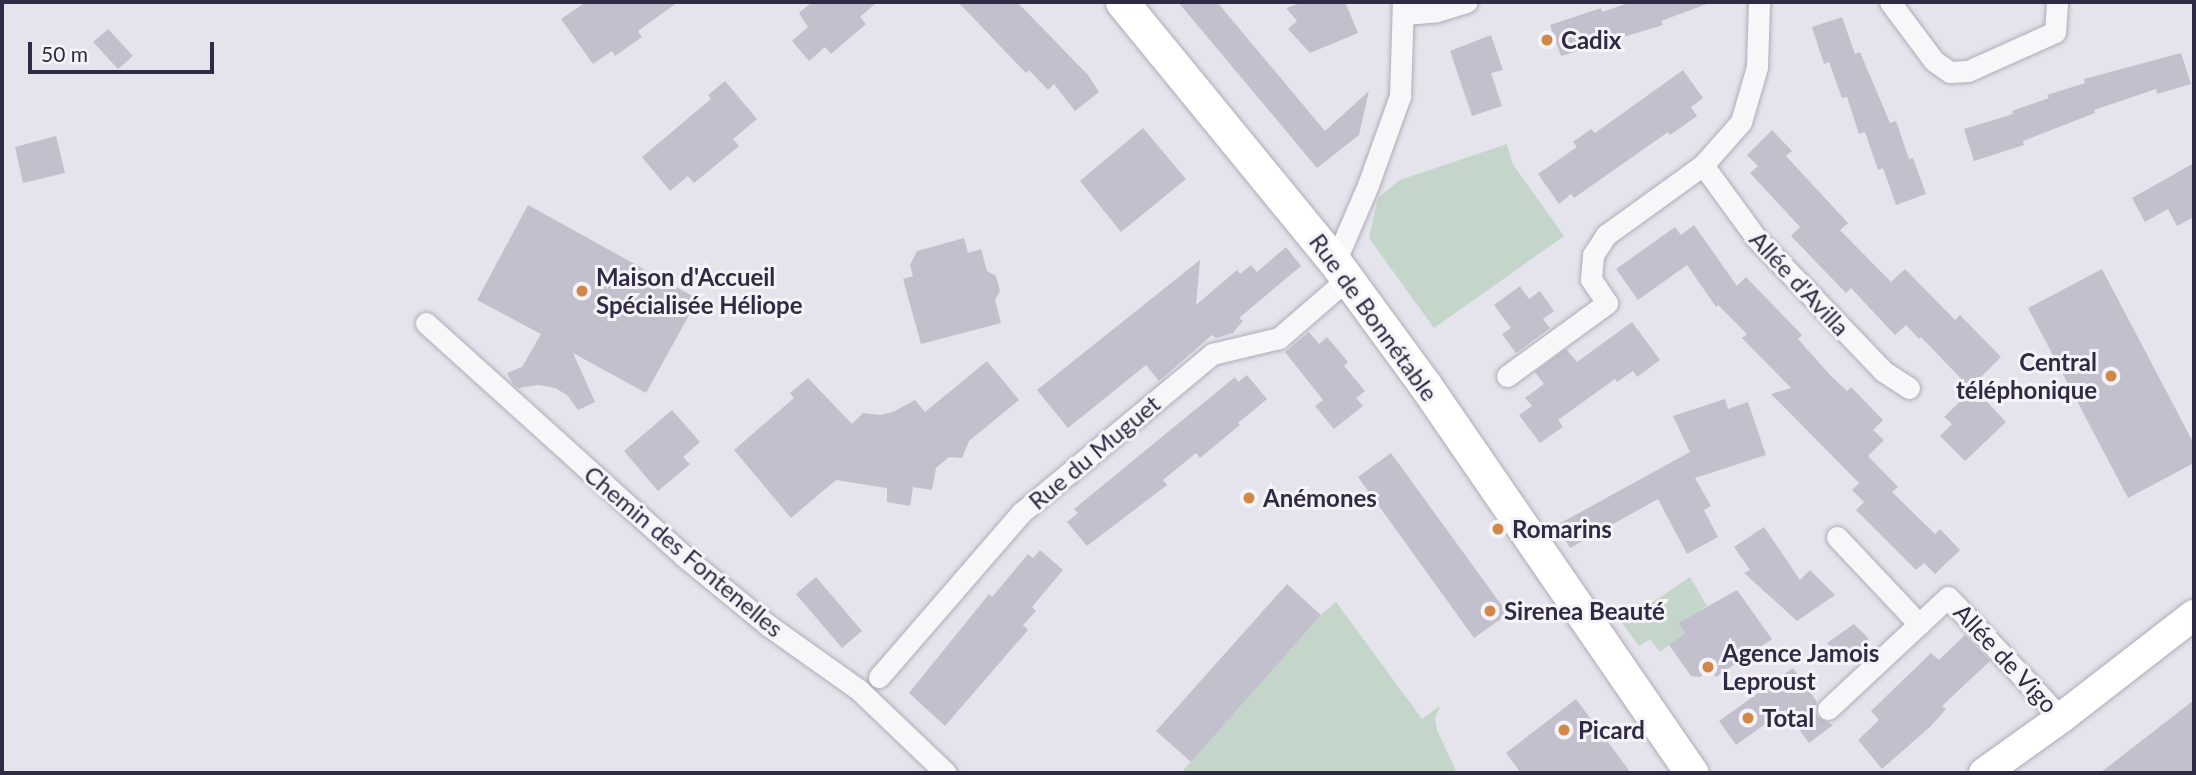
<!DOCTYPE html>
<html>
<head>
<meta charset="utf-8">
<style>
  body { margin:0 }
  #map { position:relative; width:2196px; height:775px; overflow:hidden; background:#e5e3eb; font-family:Lato,sans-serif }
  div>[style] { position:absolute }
  .green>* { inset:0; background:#c4d5ca }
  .building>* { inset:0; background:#c3c0ce }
  .roads { filter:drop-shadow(0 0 2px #afacb9) drop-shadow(0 0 2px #afacb9) }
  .street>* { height:21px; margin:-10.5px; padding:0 10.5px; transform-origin:10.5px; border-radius:10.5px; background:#f7f6f9 }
  .secondary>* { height:30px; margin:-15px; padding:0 15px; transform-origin:15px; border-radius:15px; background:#fff }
  .primary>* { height:33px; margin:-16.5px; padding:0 16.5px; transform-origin:16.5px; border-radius:16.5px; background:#fff }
  .dots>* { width:19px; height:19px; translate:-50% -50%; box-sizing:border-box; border:4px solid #f4f3f8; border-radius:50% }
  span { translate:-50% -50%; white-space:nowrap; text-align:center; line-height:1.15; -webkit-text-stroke:6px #f4f3f8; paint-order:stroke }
  .poi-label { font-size:24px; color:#312a44; font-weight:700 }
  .left { translate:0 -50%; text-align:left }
  .right { translate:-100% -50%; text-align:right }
  .street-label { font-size:24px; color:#312a44 }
  .frame { position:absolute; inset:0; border:4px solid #312a44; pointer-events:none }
  .scale { position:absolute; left:28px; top:42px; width:186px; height:32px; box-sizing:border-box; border:4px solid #312a44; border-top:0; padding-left:9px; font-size:21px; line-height:24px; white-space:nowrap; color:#312a44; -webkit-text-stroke:5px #f4f3f8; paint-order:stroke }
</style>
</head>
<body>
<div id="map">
  <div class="green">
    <div style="clip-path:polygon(1507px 144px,1512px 163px,1564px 236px,1434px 328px,1369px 238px,1378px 198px,1400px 180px)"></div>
    <div style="clip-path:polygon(1690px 577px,1707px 606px,1678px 623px,1685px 633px,1660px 652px,1650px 639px,1639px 646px,1622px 623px)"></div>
    <div style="clip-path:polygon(1336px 602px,1422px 719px,1440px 706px,1435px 719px,1437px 730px,1457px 773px,1181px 773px,1321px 615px)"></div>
  </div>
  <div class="building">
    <div style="clip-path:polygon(586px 2px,678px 2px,638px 31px,642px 37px,615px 56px,612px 51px,593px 64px,561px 19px)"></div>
    <div style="clip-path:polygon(812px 2px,877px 2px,860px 17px,866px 24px,831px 54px,825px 47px,809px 61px,792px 41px,808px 27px,799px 13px)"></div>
    <div style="clip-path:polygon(958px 2px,1017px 2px,1088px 75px,1099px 92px,1075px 111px,1054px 84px,1048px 90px,1029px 70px,1026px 73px)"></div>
    <div style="clip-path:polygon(1178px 2px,1217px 2px,1325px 131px,1369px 91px,1359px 135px,1317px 168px)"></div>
    <div style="clip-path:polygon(1303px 2px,1345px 2px,1358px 33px,1310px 53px,1288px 29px,1297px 21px,1286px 8px)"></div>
    <div style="clip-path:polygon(1631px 2px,1706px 2px,1707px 4px,1661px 21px,1663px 25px,1561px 56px,1550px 25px,1601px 8px,1602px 12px)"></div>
    <div style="clip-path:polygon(1842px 17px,1855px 54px,1860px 52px,1890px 123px,1896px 121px,1909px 159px,1913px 158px,1926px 194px,1896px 205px,1883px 168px,1878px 170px,1865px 132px,1859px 134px,1847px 97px,1842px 98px,1829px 62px,1824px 64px,1812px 27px)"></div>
    <div style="clip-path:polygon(108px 29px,133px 56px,118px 69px,93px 42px)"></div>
    <div style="clip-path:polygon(1491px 35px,1503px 70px,1491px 73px,1502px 106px,1472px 116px,1450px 51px)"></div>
    <div style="clip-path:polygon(2181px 53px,2191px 84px,2157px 94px,2156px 89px,2094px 110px,2095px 113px,2023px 141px,2024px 145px,1974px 161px,1964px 129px,2013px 114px,2012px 111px,2049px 98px,2047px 95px,2085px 83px,2084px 79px)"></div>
    <div style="clip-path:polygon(1683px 70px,1703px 98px,1691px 107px,1697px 116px,1670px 135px,1668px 132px,1574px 198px,1571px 194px,1559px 204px,1538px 174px,1577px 147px,1573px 142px,1591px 129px,1595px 133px)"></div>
    <div style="clip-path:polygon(725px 81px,757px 119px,733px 139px,739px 146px,694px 183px,688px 176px,670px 191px,642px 157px,711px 99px,708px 95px)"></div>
    <div style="clip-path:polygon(1143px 128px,1186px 179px,1121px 232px,1080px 181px)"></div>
    <div style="clip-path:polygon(1772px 130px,1792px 151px,1786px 156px,1848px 223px,1840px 230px,1891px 282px,1905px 269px,1955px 320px,1960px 315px,2001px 357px,1970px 388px,1921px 337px,1919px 339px,1906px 325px,1895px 335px,1851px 288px,1846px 293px,1791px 236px,1800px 227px,1750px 173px,1758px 166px,1747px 155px)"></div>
    <div style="clip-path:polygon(56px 136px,65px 173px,23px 183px,15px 147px)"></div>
    <div style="clip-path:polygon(2194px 163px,2194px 217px,2177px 226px,2168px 209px,2145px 222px,2132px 198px)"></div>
    <div style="clip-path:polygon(528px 205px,698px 299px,646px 393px,573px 353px,595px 402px,578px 410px,567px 395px,555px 388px,539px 385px,518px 388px,513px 384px,507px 373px,522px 367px,541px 334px,477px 300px)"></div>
    <div style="clip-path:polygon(1694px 225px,1737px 286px,1746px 277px,1802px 335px,1798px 339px,1830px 375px,1847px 391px,1851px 387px,1883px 420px,1873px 430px,1884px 440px,1868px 456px,1898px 487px,1892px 492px,1935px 534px,1940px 529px,1960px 550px,1935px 574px,1924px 563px,1916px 570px,1856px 510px,1864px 502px,1852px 490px,1859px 483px,1771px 394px,1791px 388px,1742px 338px,1747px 334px,1718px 305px,1716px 307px,1687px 265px,1638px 300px,1616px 269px,1675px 227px,1681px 235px)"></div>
    <div style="clip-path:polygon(964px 238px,968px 253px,981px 249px,987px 271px,996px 276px,1000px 291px,995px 300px,1001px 323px,921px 344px,903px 279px,913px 276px,910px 265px,917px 251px)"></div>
    <div style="clip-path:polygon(1286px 247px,1301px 266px,1239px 318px,1243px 321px,1233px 333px,1216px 338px,1212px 335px,1159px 381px,1146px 365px,1068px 428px,1037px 390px,1200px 260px,1196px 305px,1237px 270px,1240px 274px,1251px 265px,1257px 272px)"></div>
    <div style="clip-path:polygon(2102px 269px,2194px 444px,2194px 463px,2128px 498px,2028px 308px)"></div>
    <div style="clip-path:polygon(1520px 286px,1529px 299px,1540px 291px,1554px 311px,1543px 319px,1550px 328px,1516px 353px,1502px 334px,1511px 328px,1494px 305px)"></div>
    <div style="clip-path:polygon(1632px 322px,1660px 360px,1637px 377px,1633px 371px,1617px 382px,1615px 379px,1558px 420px,1563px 427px,1540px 443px,1519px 415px,1532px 406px,1525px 398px,1544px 384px,1535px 372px,1566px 349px,1577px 362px)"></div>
    <div style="clip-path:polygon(1309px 332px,1319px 344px,1327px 337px,1348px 362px,1344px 366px,1365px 391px,1356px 398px,1363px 406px,1334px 429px,1315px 406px,1323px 400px,1285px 352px)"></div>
    <div style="clip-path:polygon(987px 361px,1019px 400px,969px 441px,962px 458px,949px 457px,936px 468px,932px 490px,913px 487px,910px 506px,887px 502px,887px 488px,836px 480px,791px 518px,734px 450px,794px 398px,790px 393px,808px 378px,852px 424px,863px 413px,880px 415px,893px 412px,915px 400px,925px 412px)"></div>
    <div style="clip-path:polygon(1247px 375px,1267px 399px,1238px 423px,1240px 425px,1200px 458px,1196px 453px,1163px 480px,1167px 485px,1087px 546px,1067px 522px,1078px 513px,1074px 509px,1235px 377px,1238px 382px)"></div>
    <div style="clip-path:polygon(1974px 388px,2006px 422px,1965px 461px,1940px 436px,1952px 424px,1944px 417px)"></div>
    <div style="clip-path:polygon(1725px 399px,1728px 409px,1748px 402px,1766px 455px,1695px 478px,1711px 506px,1704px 510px,1718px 537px,1687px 554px,1658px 499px,1570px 548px,1557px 525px,1690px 452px,1673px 416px)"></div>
    <div style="clip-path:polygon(672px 410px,700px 442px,683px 457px,690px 464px,658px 491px,624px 451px)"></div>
    <div style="clip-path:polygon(1391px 453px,1508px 614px,1474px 638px,1358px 477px)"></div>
    <div style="clip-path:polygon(1764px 527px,1800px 580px,1810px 570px,1835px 595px,1797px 621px,1744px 573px,1750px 570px,1734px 547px)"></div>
    <div style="clip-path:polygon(1040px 550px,1063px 570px,1032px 607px,1036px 611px,1023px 625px,1028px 630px,945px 726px,909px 693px,989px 594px,992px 597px,1028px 554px,1033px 558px)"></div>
    <div style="clip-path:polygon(816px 577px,862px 631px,842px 648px,796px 594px)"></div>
    <div style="clip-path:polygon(1287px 584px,1321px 615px,1191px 762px,1156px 731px)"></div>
    <div style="clip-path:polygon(1737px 590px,1772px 639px,1716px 677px,1710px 669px,1700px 677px,1691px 676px,1669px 645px,1685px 633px,1678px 623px)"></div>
    <div style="clip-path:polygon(1854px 624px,1869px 639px,1845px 661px,1827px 643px)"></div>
    <div style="clip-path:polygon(1965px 635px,1990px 661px,1942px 706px,1946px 709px,1931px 726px,1882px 769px,1858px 740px,1879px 720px,1871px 711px,1931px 653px,1939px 660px)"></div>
    <div style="clip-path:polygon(1793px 668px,1817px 702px,1815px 711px,1818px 717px,1833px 725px,1809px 743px,1785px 710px,1736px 745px,1719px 721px)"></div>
    <div style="clip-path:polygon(1576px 699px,1631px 773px,1521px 773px,1506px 753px)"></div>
    <div style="clip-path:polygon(2194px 700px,2194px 773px,2100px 773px)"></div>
  </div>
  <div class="roads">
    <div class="street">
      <div style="left:1890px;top:2px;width:74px;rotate:53.3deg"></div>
      <div style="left:1934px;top:61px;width:19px;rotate:35deg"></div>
      <div style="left:1950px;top:72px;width:18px;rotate:-3deg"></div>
      <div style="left:1968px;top:71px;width:95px;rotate:-24.1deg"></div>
      <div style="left:2055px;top:32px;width:30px;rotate:-86deg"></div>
      <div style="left:1405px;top:14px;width:32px;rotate:-5deg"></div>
      <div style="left:1437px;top:11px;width:31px;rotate:-17deg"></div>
      <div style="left:1703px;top:165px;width:92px;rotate:53.9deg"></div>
      <div style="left:1757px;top:239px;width:182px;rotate:46.3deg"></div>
      <div style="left:1883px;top:371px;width:31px;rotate:33deg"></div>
      <div style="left:1335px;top:262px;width:84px;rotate:-66.8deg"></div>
      <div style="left:1368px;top:185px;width:95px;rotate:-70.2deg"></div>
      <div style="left:1400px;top:96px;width:94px;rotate:-88.2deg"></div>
      <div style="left:426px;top:323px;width:349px;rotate:42.1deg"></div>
      <div style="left:685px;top:557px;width:109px;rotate:39.4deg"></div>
      <div style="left:769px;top:626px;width:110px;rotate:35.4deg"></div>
      <div style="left:859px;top:690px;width:120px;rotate:43.7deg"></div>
      <div style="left:1507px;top:376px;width:124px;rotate:-36.1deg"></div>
      <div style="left:1607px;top:303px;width:29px;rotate:-124deg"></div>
      <div style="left:1591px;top:279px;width:24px;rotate:-85deg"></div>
      <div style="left:1593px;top:255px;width:24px;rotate:-57deg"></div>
      <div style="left:1606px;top:235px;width:120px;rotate:-35.8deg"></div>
      <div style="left:1703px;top:165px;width:57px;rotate:-48.5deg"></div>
      <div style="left:1741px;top:122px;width:57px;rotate:-73.8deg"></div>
      <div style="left:1757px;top:67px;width:65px;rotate:-88.2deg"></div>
      <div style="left:1837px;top:537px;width:120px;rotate:46.7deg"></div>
      <div style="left:879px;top:677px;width:218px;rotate:-49.1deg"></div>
      <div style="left:1022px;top:512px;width:247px;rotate:-39.7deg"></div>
      <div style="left:1212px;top:354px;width:69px;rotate:-13.4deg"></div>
      <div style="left:1279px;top:338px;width:90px;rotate:-40.9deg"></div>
      <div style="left:1828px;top:709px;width:164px;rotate:-43deg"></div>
      <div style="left:1948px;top:597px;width:166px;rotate:47deg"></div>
    </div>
    <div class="secondary">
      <div style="left:1984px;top:773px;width:95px;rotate:-35.5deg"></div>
      <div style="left:2061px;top:718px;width:168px;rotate:-37.8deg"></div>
    </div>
    <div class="primary">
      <div style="left:1122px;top:2px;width:336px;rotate:50.7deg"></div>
      <div style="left:1335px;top:262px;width:152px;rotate:53.8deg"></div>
      <div style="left:1425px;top:385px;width:471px;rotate:55.5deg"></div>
    </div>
  </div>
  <div class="dots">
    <div style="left:1547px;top:40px;background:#d08748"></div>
    <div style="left:582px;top:291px;background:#d08748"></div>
    <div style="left:2111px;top:376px;background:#d08748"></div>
    <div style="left:1249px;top:498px;background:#d08748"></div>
    <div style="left:1498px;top:529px;background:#d08748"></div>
    <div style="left:1490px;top:611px;background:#d08748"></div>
    <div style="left:1708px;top:667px;background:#d08748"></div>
    <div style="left:1748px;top:718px;background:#d08748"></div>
    <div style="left:1564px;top:730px;background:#d08748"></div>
  </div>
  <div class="poi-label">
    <span class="left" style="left:1561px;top:40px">Cadix</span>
    <span class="left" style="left:596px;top:291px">Maison d'Accueil<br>Spécialisée Héliope</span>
    <span class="right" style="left:2097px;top:376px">Central<br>téléphonique</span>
    <span class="left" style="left:1263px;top:498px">Anémones</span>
    <span class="left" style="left:1512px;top:529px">Romarins</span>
    <span class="left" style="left:1504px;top:611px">Sirenea Beauté</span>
    <span class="left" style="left:1722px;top:667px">Agence Jamois<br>Leproust</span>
    <span class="left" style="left:1762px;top:718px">Total</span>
    <span class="left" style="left:1578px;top:730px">Picard</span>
  </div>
  <div class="street-label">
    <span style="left:1800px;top:283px;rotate:47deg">Allée d'Avilla</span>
    <span style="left:1374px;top:317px;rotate:54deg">Rue de Bonnétable</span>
    <span style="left:1094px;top:452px;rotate:-40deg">Rue du Muguet</span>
    <span style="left:684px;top:551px;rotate:40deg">Chemin des Fontenelles</span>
    <span style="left:2006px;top:658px;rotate:47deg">Allée de Vigo</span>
  </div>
  <div class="frame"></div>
  <div class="scale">50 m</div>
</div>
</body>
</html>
